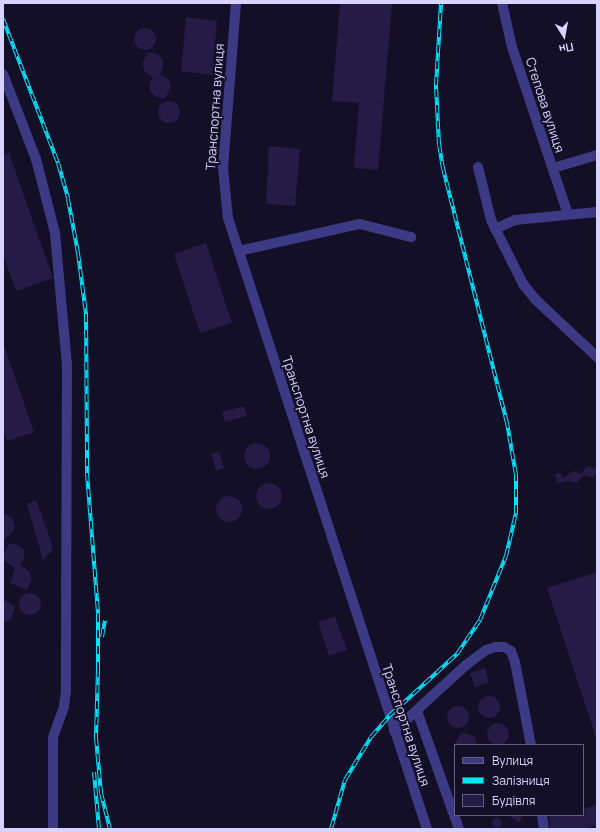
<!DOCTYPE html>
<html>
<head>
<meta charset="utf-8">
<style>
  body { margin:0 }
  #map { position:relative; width:600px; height:832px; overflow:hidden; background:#130f26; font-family:Manrope,sans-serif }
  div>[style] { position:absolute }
  .building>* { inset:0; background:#241b47 }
  .round { border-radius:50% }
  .minor>* { height:10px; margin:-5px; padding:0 5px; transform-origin:5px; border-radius:5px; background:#3d3a85 }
  .rail>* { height:4px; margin-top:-2px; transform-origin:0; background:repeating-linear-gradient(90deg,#130f26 0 8px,#00e5ff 0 16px); box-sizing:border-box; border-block:1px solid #00e5ff }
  span { translate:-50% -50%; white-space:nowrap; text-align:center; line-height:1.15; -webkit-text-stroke:3.5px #130f26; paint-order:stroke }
  .street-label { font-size:13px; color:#d9d4ff }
  .frame { position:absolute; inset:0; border:4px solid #d9d4ff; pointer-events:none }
  .legend { position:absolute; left:454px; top:744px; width:130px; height:72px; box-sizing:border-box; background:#130f26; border:1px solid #625e7d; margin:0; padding:5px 7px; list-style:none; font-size:12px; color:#d9d4ff }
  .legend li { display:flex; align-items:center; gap:8px; height:20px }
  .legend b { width:20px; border:1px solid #625e7d }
  .north { position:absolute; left:544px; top:16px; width:40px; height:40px; -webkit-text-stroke:3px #130f26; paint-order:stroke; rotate:169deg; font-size:11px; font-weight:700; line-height:16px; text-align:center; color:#d9d4ff }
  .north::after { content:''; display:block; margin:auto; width:14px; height:18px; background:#d9d4ff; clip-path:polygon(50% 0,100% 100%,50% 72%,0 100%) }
</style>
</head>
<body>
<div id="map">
  <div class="building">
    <div style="clip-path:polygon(340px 3px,392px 3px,378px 170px,354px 168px,359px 103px,332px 101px)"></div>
    <div style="clip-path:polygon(186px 17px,217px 21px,212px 75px,181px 71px)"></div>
    <div class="round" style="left:134px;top:28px;width:22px;height:22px"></div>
    <div style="clip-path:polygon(148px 52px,157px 54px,163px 60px,163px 68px,160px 74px,168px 79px,171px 87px,165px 99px,156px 97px,150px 91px,150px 83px,153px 78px,145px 72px,142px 64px)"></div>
    <div class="round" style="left:158px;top:101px;width:22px;height:22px"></div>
    <div style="clip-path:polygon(269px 146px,300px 149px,295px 206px,266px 204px)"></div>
    <div style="clip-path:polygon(9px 153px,53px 278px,16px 291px,3px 255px,3px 155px)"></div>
    <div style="clip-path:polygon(206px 243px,232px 323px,200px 333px,174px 254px)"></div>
    <div style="clip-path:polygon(3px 342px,34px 432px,7px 441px,3px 430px)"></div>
    <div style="clip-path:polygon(244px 406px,247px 416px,225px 422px,222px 412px)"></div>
    <div class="round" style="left:244px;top:443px;width:26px;height:26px"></div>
    <div style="clip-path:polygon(219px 452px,224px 468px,216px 470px,211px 454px)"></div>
    <div style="clip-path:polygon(587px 466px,596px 469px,596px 474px,593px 478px,583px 475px,577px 483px,568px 481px,554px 484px,557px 482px,555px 474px,561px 473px,563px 478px,574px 471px,581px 474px)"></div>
    <div class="round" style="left:256px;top:483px;width:26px;height:26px"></div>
    <div class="round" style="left:216px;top:496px;width:26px;height:26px"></div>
    <div style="clip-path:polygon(36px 500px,52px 544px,51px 552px,43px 560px,27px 504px)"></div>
    <div style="clip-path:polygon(3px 513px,12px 518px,15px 526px,12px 533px,3px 540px)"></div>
    <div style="clip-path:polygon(9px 543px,18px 545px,24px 550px,24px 559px,20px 565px,29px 571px,32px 579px,27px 590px,10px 583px,15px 568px,6px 562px,3px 555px)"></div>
    <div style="clip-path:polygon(597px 572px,597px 738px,596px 738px,547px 588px)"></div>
    <div class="round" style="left:19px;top:593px;width:22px;height:22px"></div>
    <div style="clip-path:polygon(3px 599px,15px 607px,11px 619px,3px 623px)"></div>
    <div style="clip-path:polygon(335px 616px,347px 650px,329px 656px,318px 622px)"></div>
    <div style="clip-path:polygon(485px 668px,489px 682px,475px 687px,470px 673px)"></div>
    <div class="round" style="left:478px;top:696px;width:22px;height:22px"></div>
    <div class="round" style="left:447px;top:706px;width:22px;height:22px"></div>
    <div class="round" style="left:487px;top:723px;width:22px;height:22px"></div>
    <div style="clip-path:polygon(462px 732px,475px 737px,477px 745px,454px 745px)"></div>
    <div style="clip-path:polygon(597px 805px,597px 825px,583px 829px,550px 829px,549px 815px,585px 815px,583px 809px)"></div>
    <div style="clip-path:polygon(508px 815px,523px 815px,519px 823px)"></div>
    <div class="round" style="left:492px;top:818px;width:10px;height:10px"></div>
  </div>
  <div class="minor">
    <div style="left:236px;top:3px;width:166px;rotate:94.5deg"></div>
    <div style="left:223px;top:168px;width:50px;rotate:84.3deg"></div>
    <div style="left:228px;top:218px;width:643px;rotate:71.96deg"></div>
    <div style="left:502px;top:3px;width:45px;rotate:77.2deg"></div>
    <div style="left:512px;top:47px;width:176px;rotate:71.5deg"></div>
    <div style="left:3px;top:74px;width:91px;rotate:68.8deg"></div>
    <div style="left:36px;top:159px;width:76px;rotate:75.6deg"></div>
    <div style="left:55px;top:233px;width:132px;rotate:84.8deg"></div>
    <div style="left:67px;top:364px;width:326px;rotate:90.2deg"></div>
    <div style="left:66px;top:690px;width:17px;rotate:97deg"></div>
    <div style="left:64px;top:707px;width:33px;rotate:110deg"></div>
    <div style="left:53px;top:738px;width:91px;rotate:90deg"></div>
    <div style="left:478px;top:167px;width:55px;rotate:76.2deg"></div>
    <div style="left:491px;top:220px;width:72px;rotate:63.4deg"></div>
    <div style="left:523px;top:284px;width:19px;rotate:51deg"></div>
    <div style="left:535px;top:299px;width:85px;rotate:43.1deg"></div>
    <div style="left:553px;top:168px;width:46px;rotate:-16.5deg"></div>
    <div style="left:495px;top:229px;width:22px;rotate:-24deg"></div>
    <div style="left:515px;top:220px;width:82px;rotate:-5.6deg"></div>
    <div style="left:239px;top:251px;width:124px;rotate:-12.6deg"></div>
    <div style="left:360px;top:224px;width:53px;rotate:14.3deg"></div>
    <div style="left:417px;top:711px;width:125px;rotate:70.4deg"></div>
    <div style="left:394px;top:731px;width:98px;rotate:-42.5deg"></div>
    <div style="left:466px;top:665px;width:25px;rotate:-37deg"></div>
    <div style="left:486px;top:650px;width:10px;rotate:-17deg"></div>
    <div style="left:496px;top:647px;width:8px"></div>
    <div style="left:504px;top:647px;width:8px;rotate:30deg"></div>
    <div style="left:511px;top:651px;width:12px;rotate:70deg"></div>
    <div style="left:515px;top:662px;width:85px;rotate:79.1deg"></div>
    <div style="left:542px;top:815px;width:14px;rotate:82deg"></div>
  </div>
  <div class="rail">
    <div style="left:3px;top:19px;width:154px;rotate:69.1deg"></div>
    <div style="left:58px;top:163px;width:37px;rotate:74deg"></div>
    <div style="left:68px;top:199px;width:55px;rotate:79.5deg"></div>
    <div style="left:78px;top:253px;width:62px;rotate:82.5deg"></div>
    <div style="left:86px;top:314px;width:159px;rotate:89.6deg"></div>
    <div style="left:87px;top:473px;width:141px;rotate:85.5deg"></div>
    <div style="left:98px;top:614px;width:60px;rotate:90deg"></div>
    <div style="left:102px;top:637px;width:17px;rotate:-80deg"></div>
    <div style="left:98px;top:669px;width:69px;rotate:91.7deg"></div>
    <div style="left:96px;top:738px;width:55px;rotate:84.8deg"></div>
    <div style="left:101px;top:793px;width:37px;rotate:76deg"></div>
    <div style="left:94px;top:772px;width:57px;rotate:85deg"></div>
    <div style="left:331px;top:829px;width:51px;rotate:-74.1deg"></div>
    <div style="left:345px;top:780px;width:50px;rotate:-58.8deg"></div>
    <div style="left:371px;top:737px;width:28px;rotate:-49deg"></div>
    <div style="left:389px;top:716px;width:92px;rotate:-42.4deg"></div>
    <div style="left:457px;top:654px;width:41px;rotate:-55.9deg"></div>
    <div style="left:480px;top:620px;width:69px;rotate:-67.9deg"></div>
    <div style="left:506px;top:556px;width:44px;rotate:-76.9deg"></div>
    <div style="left:516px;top:513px;width:38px;rotate:-90deg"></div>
    <div style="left:516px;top:475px;width:53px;rotate:-99.8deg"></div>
    <div style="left:507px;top:423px;width:262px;rotate:-104.1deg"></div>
    <div style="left:443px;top:169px;width:24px;rotate:-99deg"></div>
    <div style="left:439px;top:145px;width:60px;rotate:-92.9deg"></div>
    <div style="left:436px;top:85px;width:82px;rotate:-86.5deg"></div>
  </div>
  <div class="street-label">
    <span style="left:545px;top:105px;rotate:72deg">Степова вулиця</span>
    <span style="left:215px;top:107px;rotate:-86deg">Транспортна вулиця</span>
    <span style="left:306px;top:417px;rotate:72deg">Транспортна вулиця</span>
    <span style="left:406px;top:725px;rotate:72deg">Транспортна вулиця</span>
  </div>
  <div class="frame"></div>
  <ul class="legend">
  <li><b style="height:5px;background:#3d3a85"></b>Вулиця</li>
  <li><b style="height:5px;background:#00e5ff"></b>Залізниця</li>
  <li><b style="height:11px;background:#241b47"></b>Будівля</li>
  </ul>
  <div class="north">Пн</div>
</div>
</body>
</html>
